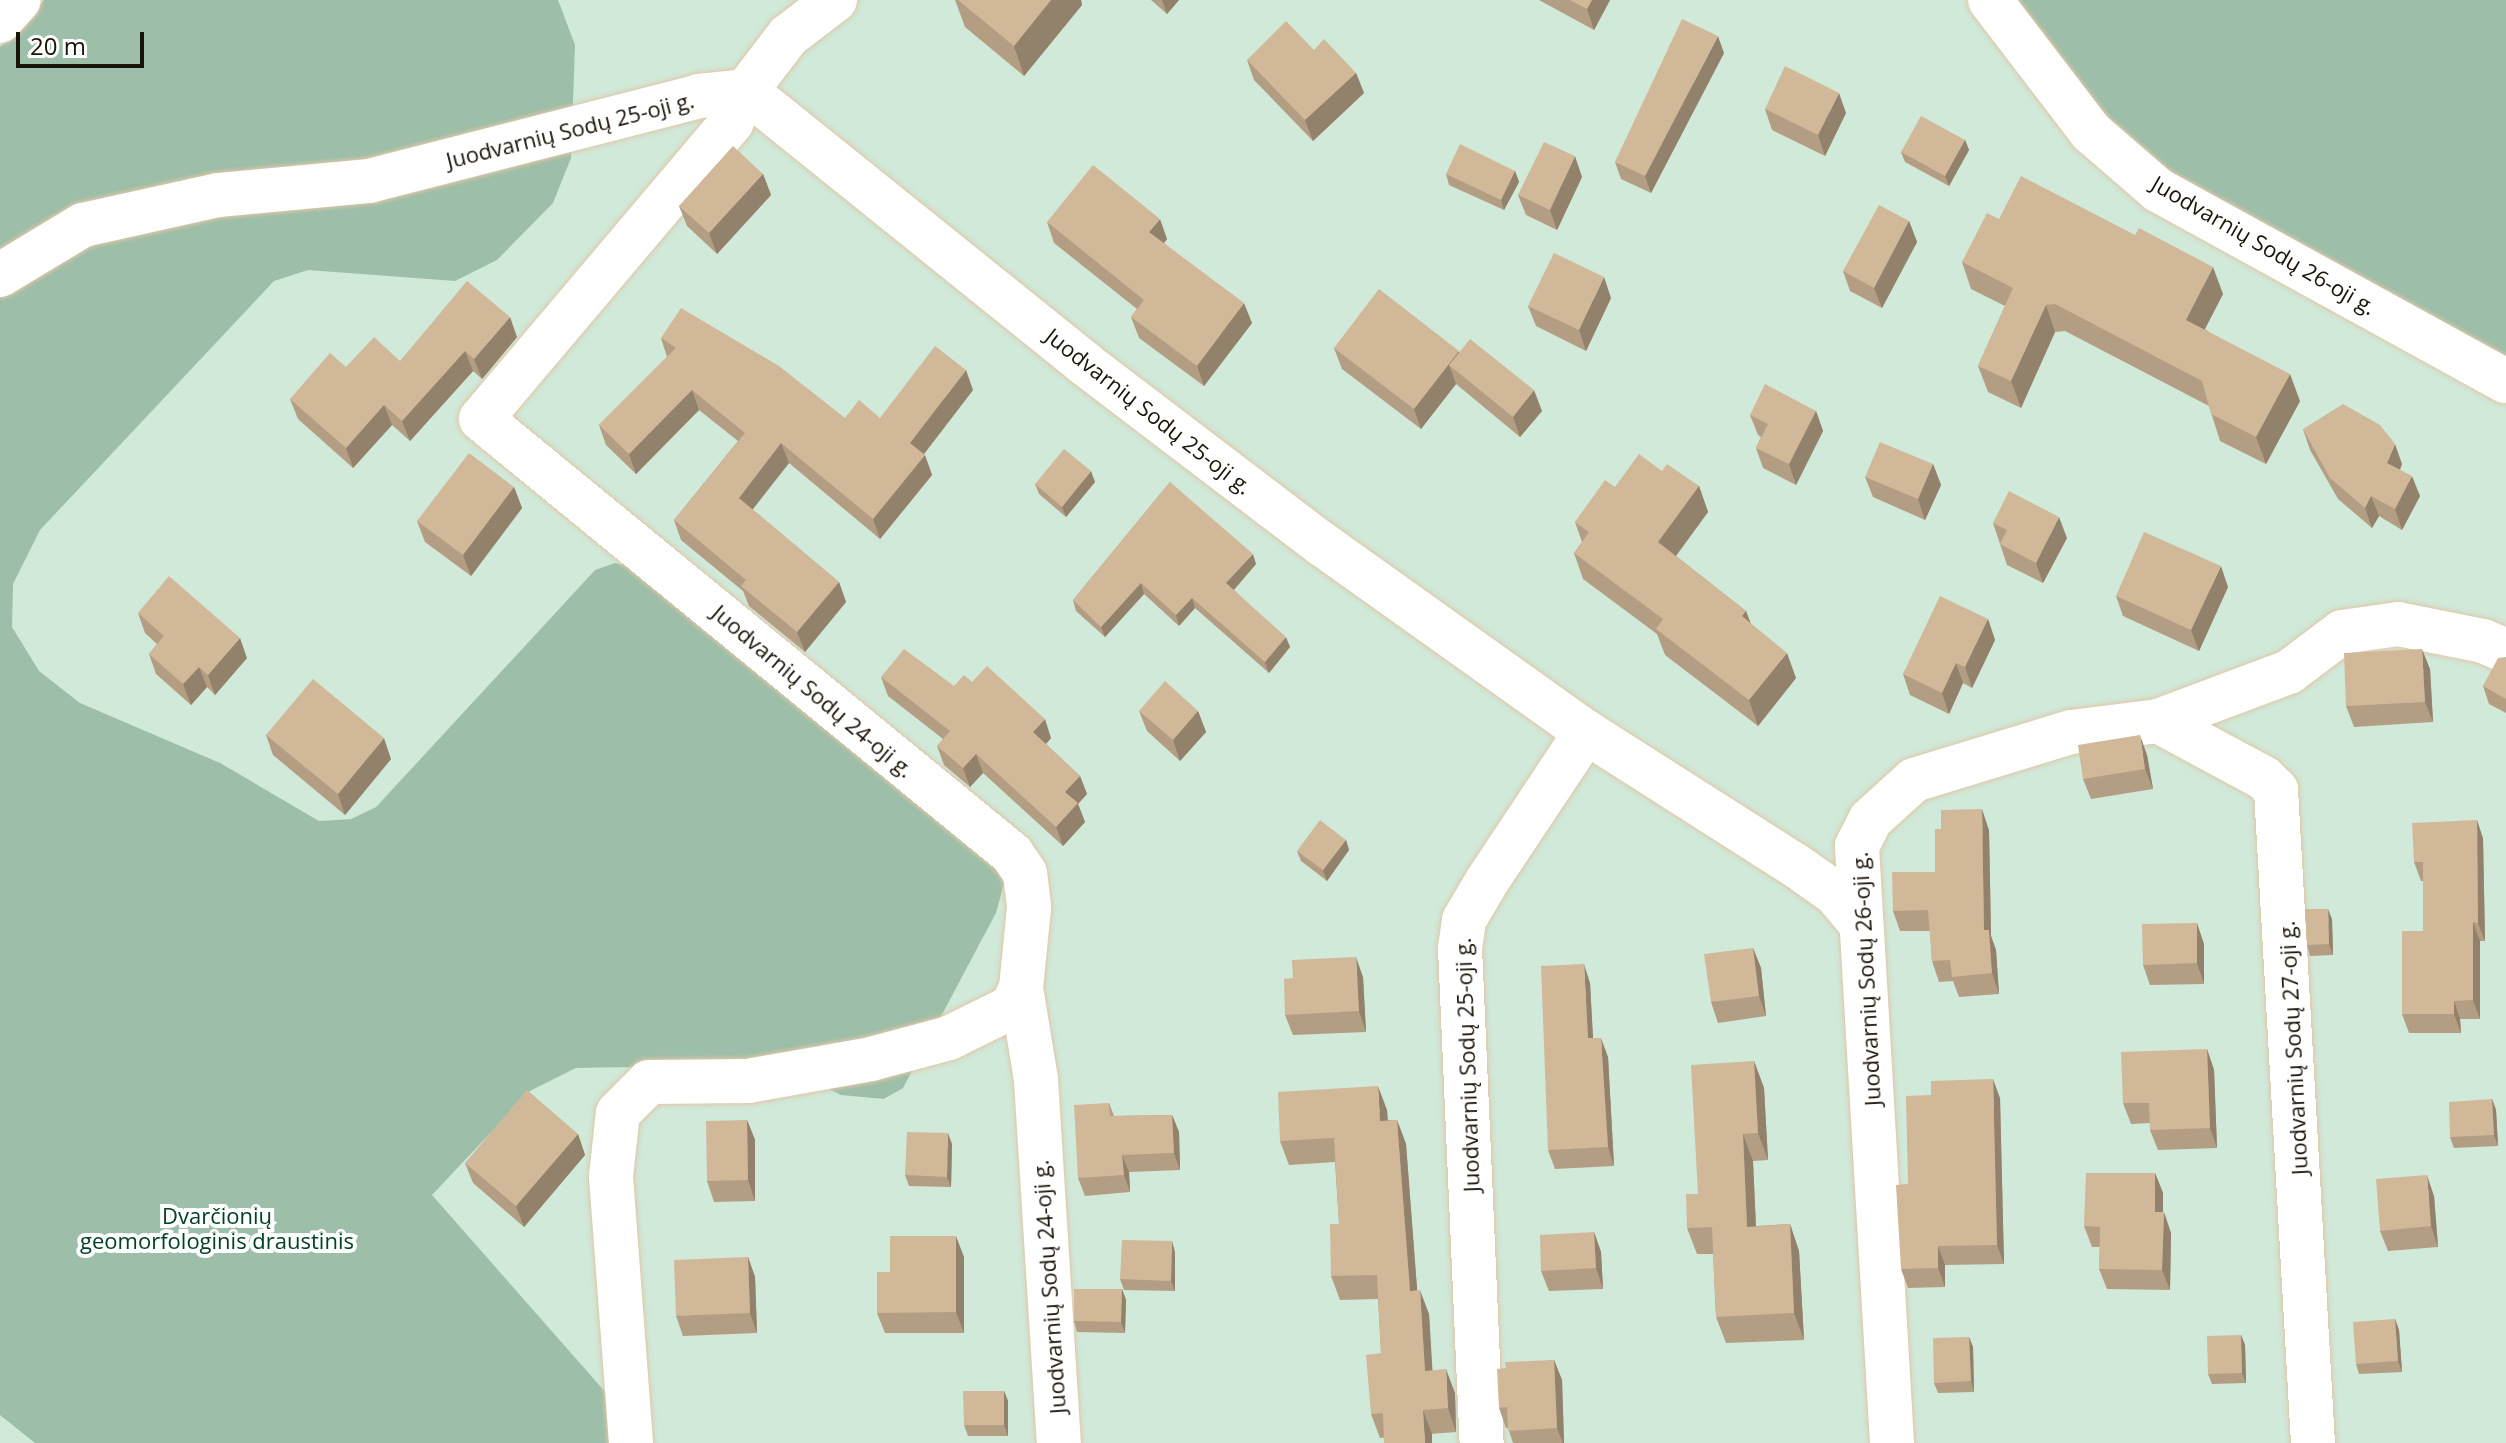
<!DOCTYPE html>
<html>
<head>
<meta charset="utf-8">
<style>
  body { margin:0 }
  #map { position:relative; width:2506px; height:1443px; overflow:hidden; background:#fcf7f0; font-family:"Open Sans",sans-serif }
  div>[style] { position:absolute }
  .green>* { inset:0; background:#d0e9d9 }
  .forest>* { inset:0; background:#9dbea8 }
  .roads { filter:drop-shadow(0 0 2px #dfc7a8) drop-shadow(0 0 2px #dfc7a8) }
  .minor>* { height:44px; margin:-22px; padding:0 22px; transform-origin:22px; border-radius:22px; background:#fff }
  .wall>* { inset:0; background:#b39e84 }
  .shaded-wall>* { inset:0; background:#92816b }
  .building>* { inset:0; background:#d0b899 }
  span { translate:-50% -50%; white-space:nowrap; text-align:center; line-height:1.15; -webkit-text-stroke:8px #fff; paint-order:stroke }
  .street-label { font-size:22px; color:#1d1409 }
  .park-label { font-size:22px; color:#014124 }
  .scale { position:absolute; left:16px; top:32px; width:128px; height:36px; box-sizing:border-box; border:4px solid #1d1409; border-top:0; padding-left:10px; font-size:24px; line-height:28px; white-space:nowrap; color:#1d1409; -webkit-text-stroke:6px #fff; paint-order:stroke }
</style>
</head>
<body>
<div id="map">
  <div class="green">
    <div style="clip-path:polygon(evenodd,0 0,2506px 0,2506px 1443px,0 1443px,0 0,615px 563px,996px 913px,903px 1087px,885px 1099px,782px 1065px,576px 1068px,530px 1091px,432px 1194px,320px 821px,351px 819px,376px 807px,595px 570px,615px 563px)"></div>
  </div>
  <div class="forest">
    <div style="clip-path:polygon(44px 0,558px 0,575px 45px,571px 158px,553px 203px,497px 260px,455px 281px,308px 270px,274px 281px,40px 530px,13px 584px,12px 627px,39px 671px,80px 703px,220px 763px,319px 821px,351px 819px,376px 807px,595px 570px,615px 563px,641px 569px,992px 847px,1005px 880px,996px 913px,903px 1088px,884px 1099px,841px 1095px,782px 1065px,576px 1068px,530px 1091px,432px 1195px,615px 1403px,617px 1443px,35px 1443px,0 1415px,0 47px)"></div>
    <div style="clip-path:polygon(1998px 0,2506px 0,2506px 364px,2143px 160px)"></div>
  </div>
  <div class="roads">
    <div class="minor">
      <div style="left:835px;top:0;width:59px;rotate:142.5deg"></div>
      <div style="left:788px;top:36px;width:69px;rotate:127.4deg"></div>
      <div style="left:746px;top:91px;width:35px;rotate:115deg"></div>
      <div style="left:731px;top:123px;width:387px;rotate:130.2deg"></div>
      <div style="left:481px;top:419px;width:686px;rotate:39.32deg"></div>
      <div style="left:1012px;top:854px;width:23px;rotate:56deg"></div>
      <div style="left:1025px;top:873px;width:35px;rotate:83deg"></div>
      <div style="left:1029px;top:908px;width:80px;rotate:95.7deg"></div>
      <div style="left:1021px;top:988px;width:93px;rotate:80.7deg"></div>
      <div style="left:1036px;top:1080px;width:364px;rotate:86.4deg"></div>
      <div style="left:1990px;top:0;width:166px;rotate:52.6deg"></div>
      <div style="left:2091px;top:132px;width:89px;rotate:40.9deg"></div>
      <div style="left:2158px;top:190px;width:397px;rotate:28.8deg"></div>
      <div style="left:0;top:21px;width:28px;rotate:-48deg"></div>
      <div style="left:0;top:275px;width:97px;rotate:-31.1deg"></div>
      <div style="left:83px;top:225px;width:138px;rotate:-12.5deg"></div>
      <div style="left:218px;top:195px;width:152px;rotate:-5.3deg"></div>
      <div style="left:369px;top:181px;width:341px;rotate:-14.4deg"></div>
      <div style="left:699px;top:96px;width:47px;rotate:-6.1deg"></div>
      <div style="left:746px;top:91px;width:434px;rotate:38.8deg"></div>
      <div style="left:1084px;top:363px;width:299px;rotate:37.3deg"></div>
      <div style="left:1322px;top:544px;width:324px;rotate:35.5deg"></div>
      <div style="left:1586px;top:732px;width:179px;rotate:123.6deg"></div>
      <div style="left:1487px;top:881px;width:45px;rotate:120.5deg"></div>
      <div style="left:1464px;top:920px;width:28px;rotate:98deg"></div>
      <div style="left:1460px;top:948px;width:495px;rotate:87.5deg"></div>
      <div style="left:2158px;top:721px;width:120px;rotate:28.3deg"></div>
      <div style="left:2264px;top:778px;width:17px;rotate:45deg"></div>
      <div style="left:2276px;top:790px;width:654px;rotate:86.76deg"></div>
      <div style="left:1586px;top:732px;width:248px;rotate:32.5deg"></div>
      <div style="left:1795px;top:865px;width:49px;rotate:35deg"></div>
      <div style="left:1835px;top:893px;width:40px;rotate:50deg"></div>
      <div style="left:631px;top:1443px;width:268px;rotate:-94.3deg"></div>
      <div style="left:611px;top:1176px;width:63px;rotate:-83.7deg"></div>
      <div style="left:618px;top:1113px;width:44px;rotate:-45deg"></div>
      <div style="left:649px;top:1082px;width:99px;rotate:-0.6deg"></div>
      <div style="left:748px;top:1081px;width:125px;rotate:-10.1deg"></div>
      <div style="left:871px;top:1059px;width:81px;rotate:-15.1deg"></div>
      <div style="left:949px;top:1038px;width:70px;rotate:-26.2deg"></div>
      <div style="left:1012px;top:1007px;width:21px;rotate:-65deg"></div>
      <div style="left:1892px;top:1443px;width:598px;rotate:-93.36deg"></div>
      <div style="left:1857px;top:846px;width:29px;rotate:-63deg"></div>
      <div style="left:1870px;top:820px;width:59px;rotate:-42.3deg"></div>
      <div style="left:1914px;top:780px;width:164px;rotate:-17deg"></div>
      <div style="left:2071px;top:732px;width:88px;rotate:-7.2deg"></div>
      <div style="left:2158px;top:721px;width:140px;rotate:-20.5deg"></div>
      <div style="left:2289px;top:672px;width:66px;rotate:-37deg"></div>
      <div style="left:2342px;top:632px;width:57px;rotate:-8.1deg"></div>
      <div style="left:2398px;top:624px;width:87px;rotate:11.3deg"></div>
      <div style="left:2483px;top:641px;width:25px;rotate:23deg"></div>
    </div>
  </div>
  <div class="wall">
    <div style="clip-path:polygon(955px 0,1081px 0,1082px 5px,1024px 76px,965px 27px)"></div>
    <div style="clip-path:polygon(1151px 0,1179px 0,1167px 14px)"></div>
    <div style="clip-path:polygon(1539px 0,1610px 0,1594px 30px)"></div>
    <div style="clip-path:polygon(1314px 50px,1356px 73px,1364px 93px,1313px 141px,1254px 80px,1247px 60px)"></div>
    <div style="clip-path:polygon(1724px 53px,1651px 193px,1621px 179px,1615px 162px)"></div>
    <div style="clip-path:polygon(1765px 109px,1846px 113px,1825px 156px,1772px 130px)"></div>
    <div style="clip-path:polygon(1965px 140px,1969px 150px,1949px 186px,1905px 162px,1901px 152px)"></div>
    <div style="clip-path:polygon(1515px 171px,1519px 182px,1504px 210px,1449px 185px,1446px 174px)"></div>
    <div style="clip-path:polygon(763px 174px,771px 195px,717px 254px,687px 226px,679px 206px)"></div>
    <div style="clip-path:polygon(1582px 177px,1557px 230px,1526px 215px,1518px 195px)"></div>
    <div style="clip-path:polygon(1999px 219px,2223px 294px,2205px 329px,2300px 401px,2266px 464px,2220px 441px,2209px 406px,2065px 331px,2055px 332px,2021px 408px,1988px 392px,1978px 366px,2005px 306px,1971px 289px,1962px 262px)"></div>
    <div style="clip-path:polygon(1909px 221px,1917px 242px,1882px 308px,1850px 291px,1843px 271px)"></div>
    <div style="clip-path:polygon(1047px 222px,1167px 239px,1164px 243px,1252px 323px,1204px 386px,1139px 338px,1131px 317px,1137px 309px,1054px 243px)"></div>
    <div style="clip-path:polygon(1611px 298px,1586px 351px,1536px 326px,1528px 306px)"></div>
    <div style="clip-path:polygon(517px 337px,482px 379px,473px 371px,410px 441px,392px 425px,353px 468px,298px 419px,290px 399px,400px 361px)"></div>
    <div style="clip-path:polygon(661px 338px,845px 418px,880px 418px,973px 390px,924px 454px,932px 475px,880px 539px,789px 463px,752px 509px,839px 582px,846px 602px,805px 652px,749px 606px,743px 591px,681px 540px,674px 520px,738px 441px,699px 410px,636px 474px,606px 445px,599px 425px,667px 357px)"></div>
    <div style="clip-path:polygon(1334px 348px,1460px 352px,1542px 411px,1520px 437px,1456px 384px,1421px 429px,1342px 369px)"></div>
    <div style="clip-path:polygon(1816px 411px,1823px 431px,1796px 485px,1763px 468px,1756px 448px,1761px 437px,1758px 435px,1750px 415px)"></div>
    <div style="clip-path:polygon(2303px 429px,2402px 464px,2400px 470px,2420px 496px,2402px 530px,2379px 516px,2372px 528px,2338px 499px,2310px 450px)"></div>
    <div style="clip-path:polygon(1933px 464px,1941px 485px,1925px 520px,1873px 497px,1865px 477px)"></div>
    <div style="clip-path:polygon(1662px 471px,1699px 486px,1708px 512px,1676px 556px,1746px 611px,1751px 624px,1796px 678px,1758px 726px,1665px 655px,1657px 634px,1583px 579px,1574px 553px,1582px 542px,1575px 522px,1615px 487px)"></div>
    <div style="clip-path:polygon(1095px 482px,1066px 517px,1039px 494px,1035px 484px)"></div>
    <div style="clip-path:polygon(1170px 482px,1256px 564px,1234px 590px,1290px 647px,1269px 673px,1195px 608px,1179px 626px,1144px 594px,1105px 637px,1076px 611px,1073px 600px)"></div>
    <div style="clip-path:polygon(514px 487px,522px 508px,471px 576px,425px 542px,417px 521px)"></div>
    <div style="clip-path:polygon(1993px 523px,2067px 538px,2043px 583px,2007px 565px)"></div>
    <div style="clip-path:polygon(2228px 587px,2199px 651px,2123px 616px,2116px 596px)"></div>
    <div style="clip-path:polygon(138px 613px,247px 658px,215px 695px,207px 687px,191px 705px,156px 674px,149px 654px,157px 644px,145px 633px)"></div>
    <div style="clip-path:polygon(1988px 619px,1995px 640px,1972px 688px,1963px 683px,1949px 714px,1910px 695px,1903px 674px)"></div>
    <div style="clip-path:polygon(2506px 657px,2506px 713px,2489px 704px,2483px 686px)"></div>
    <div style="clip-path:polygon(2430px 669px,2433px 722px,2354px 727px,2346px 706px)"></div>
    <div style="clip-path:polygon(881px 677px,954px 686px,972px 682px,1051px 738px,1046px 744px,1080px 776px,1087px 794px,1078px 804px,1085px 822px,1063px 846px,983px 773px,970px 787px,944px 765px,937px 746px,943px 739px,888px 696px)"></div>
    <div style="clip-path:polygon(1139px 711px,1198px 711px,1206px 732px,1180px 761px,1147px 731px)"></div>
    <div style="clip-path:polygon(266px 735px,391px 759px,345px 815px,273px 755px)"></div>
    <div style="clip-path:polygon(2147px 755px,2153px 789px,2091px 799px,2083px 779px)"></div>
    <div style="clip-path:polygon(1989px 830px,1991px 936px,1996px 950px,1999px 994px,1959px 997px,1953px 981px,1939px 982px,1932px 961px,1930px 931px,1900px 931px,1893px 911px,1935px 872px)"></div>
    <div style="clip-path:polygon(2483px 838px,2485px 941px,2480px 941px,2480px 1019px,2460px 1019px,2461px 1033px,2409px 1033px,2402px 1014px,2423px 931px,2423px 881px,2421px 881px,2414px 862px)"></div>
    <div style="clip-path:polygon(1346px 840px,1349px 850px,1327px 881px,1301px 861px,1297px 851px)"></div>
    <div style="clip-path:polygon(2332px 919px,2333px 955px,2310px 956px,2307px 945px)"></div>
    <div style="clip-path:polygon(2204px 944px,2204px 984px,2150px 985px,2143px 965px)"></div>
    <div style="clip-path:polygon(1753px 948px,1761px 968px,1766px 1016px,1718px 1023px,1711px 1002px)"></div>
    <div style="clip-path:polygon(1363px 977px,1366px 1032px,1293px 1035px,1285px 1015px)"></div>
    <div style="clip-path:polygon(1590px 983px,1593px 1038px,1608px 1057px,1614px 1166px,1555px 1169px,1548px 1150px)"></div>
    <div style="clip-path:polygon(2207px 1049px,2214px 1070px,2217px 1148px,2158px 1150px,2150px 1130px,2150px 1123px,2131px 1124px,2123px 1103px)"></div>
    <div style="clip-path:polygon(1754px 1061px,1764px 1088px,1768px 1160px,1753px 1161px,1756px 1226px,1790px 1224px,1799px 1251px,1804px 1340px,1726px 1343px,1716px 1317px,1713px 1254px,1697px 1254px,1687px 1228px,1698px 1194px)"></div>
    <div style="clip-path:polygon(2000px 1098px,2004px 1264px,1945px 1265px,1945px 1287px,1908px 1288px,1901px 1269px)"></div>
    <div style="clip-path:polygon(2492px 1099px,2496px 1110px,2498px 1146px,2454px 1148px,2450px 1137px)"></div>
    <div style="clip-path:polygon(1109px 1103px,1114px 1116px,1172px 1115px,1179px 1132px,1180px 1170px,1129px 1172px,1130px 1192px,1085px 1196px,1078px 1178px)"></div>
    <div style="clip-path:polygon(1387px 1110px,1388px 1120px,1397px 1120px,1406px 1144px,1417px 1290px,1429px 1314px,1432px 1370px,1455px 1393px,1456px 1432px,1380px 1438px,1371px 1414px,1381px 1353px,1378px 1299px,1340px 1300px,1331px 1276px,1339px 1224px,1335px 1162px,1289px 1165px,1280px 1141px)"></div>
    <div style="clip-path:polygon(747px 1120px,755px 1140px,755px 1201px,714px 1202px,707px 1181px)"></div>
    <div style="clip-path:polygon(578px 1134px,585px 1155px,524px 1227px,473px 1183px,465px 1163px)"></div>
    <div style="clip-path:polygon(952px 1144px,951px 1187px,909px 1186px,905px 1175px)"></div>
    <div style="clip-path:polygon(2155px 1173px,2163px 1193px,2163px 1212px,2171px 1233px,2170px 1290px,2107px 1289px,2099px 1269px,2100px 1247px,2092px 1247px,2084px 1226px)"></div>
    <div style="clip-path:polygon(2434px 1196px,2438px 1247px,2388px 1251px,2380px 1231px)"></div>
    <div style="clip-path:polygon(1594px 1232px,1601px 1252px,1603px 1289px,1549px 1291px,1541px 1271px)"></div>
    <div style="clip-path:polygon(1175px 1252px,1175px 1291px,1124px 1290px,1120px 1279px)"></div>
    <div style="clip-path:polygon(748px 1257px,755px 1277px,757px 1333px,683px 1336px,676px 1316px)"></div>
    <div style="clip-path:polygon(964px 1257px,964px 1333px,885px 1333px,877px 1313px,890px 1272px)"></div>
    <div style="clip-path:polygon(1122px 1289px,1126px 1300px,1125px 1333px,1077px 1332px,1074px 1321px)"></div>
    <div style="clip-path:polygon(2395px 1319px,2399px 1330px,2402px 1372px,2359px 1374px,2356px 1364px)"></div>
    <div style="clip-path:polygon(2241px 1335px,2245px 1345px,2246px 1383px,2212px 1384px,2208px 1374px)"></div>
    <div style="clip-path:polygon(1969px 1337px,1973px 1347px,1974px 1392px,1938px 1393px,1934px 1383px)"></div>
    <div style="clip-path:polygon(1554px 1360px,1562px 1380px,1564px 1443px,1513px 1443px,1508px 1428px,1506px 1428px,1499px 1408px,1506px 1368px)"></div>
    <div style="clip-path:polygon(1004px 1391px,1008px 1401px,1008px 1436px,968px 1436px,964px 1425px)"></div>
  </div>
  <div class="shaded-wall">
    <div style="clip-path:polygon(1051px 0,1081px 0,1082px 5px,1024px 76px,1014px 46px)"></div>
    <div style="clip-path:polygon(1162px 0,1179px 0,1167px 14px)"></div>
    <div style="clip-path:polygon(1592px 0,1610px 0,1594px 30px,1587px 9px)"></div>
    <div style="clip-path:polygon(1718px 36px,1724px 53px,1651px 193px,1645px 176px)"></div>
    <div style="clip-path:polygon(1356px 73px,1364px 93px,1313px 141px,1305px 120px)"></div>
    <div style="clip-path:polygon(1839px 93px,1846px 113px,1825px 156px,1818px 135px)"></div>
    <div style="clip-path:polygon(1965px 140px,1969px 150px,1949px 186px,1945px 176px)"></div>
    <div style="clip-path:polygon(1575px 156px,1582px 177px,1557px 230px,1550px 210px)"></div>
    <div style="clip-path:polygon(1515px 171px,1519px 182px,1504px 210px,1501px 200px)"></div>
    <div style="clip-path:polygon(763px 174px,771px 195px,717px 254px,709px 233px)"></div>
    <div style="clip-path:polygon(1160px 219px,1167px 239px,1157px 252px,1149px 232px)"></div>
    <div style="clip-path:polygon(1909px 221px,1917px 242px,1882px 308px,1874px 288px)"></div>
    <div style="clip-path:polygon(2213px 267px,2223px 294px,2196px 346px,2186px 320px)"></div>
    <div style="clip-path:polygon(1604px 277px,1611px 298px,1586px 351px,1579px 330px)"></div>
    <div style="clip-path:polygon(1244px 303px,1252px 323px,1204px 386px,1197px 366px)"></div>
    <div style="clip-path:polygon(2046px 305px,2055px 332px,2021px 408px,2011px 381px)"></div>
    <div style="clip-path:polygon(510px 317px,517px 337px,482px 379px,474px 359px)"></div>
    <div style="clip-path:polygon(465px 351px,473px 371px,410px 441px,402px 421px)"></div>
    <div style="clip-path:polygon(1459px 351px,1466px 371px,1449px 365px,1456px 384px,1421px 429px,1414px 409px)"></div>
    <div style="clip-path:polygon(966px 370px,973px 390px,917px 463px,910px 443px)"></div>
    <div style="clip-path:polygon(2290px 374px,2300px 401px,2266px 464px,2256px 437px)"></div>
    <div style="clip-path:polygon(692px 390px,699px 410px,636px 474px,629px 454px)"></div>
    <div style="clip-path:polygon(1534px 390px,1542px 411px,1520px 437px,1513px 417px)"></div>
    <div style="clip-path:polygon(384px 405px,392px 425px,353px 468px,346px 448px)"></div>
    <div style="clip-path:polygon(1816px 411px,1823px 431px,1796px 485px,1789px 464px)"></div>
    <div style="clip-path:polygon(781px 443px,789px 463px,746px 518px,739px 498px)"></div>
    <div style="clip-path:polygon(2395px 444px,2402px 464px,2394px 483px,2387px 463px)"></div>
    <div style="clip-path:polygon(925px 455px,932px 475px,880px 539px,873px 519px)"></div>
    <div style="clip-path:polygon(1933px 464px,1941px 485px,1925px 520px,1918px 499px)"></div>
    <div style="clip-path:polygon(1091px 471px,1095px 482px,1066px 517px,1062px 507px)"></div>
    <div style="clip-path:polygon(2412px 476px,2420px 496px,2402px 530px,2395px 509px)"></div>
    <div style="clip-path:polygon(1699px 486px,1708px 512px,1667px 568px,1658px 542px)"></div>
    <div style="clip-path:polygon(514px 487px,522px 508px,471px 576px,463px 555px)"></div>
    <div style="clip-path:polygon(2371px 496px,2379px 516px,2372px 528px,2365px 508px)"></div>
    <div style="clip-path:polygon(2059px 517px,2067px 538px,2043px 583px,2036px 563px)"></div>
    <div style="clip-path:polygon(1253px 554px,1256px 564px,1230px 594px,1226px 583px)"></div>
    <div style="clip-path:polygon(2221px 566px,2228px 587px,2199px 651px,2191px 630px)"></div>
    <div style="clip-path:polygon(839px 582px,846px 602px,805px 652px,797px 632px)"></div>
    <div style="clip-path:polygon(1141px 583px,1144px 594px,1105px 637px,1101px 627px)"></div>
    <div style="clip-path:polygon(1192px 598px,1195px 608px,1179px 626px,1176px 615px)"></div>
    <div style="clip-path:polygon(1746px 611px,1755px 636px,1742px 616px)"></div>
    <div style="clip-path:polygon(1988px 619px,1995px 640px,1972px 688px,1965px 667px)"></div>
    <div style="clip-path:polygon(1286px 637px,1290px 647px,1269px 673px,1265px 662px)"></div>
    <div style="clip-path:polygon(240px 638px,247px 658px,215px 695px,208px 675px)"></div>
    <div style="clip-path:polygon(2422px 649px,2430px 669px,2433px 722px,2425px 702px)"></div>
    <div style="clip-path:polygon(1787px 653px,1796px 678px,1758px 726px,1749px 700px)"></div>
    <div style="clip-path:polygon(1956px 663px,1963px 683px,1949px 714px,1942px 693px)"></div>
    <div style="clip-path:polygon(199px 667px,207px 687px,191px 705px,183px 684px)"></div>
    <div style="clip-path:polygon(1198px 711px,1206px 732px,1180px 761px,1173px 740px)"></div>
    <div style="clip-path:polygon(1045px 719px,1051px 738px,1040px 751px,1033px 732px)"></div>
    <div style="clip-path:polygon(2140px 735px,2147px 755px,2153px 789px,2145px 769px)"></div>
    <div style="clip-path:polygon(384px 738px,391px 759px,345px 815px,338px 794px)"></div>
    <div style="clip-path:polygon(976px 754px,983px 773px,970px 787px,963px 768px)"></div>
    <div style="clip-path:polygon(1080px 776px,1087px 794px,1078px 804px,1085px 822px,1063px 846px,1056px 827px,1065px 792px)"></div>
    <div style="clip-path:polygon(1982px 809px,1989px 830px,1991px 936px,1996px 950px,1999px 994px,1992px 973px,1984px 930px)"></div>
    <div style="clip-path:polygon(2477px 820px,2483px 838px,2485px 941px,2478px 923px)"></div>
    <div style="clip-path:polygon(1346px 840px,1349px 850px,1327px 881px,1323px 870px)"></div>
    <div style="clip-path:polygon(2328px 909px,2332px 919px,2333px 955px,2329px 944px)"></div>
    <div style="clip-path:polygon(2473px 922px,2480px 941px,2480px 1019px,2473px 1000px)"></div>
    <div style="clip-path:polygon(2197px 923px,2204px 944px,2204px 984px,2197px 963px)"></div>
    <div style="clip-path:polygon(1753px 948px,1761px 968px,1766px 1016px,1759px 996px)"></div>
    <div style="clip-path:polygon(1356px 957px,1363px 977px,1366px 1032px,1359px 1011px)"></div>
    <div style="clip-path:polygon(1584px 964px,1590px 983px,1594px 1057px,1588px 1038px)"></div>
    <div style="clip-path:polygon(2454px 1001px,2460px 1019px,2461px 1033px,2454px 1014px)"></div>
    <div style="clip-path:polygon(1601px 1038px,1608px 1057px,1614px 1166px,1608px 1147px)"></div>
    <div style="clip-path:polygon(2207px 1049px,2214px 1070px,2217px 1148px,2210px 1128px)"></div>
    <div style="clip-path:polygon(1754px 1061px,1764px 1088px,1768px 1160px,1758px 1133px)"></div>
    <div style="clip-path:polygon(1993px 1079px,2000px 1098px,2004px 1264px,1997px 1245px)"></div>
    <div style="clip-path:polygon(1378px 1086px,1387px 1110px,1389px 1145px,1380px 1121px)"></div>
    <div style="clip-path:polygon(2492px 1099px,2496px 1110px,2498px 1146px,2494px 1135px)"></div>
    <div style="clip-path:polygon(1172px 1115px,1179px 1132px,1180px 1170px,1174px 1153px)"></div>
    <div style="clip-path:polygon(747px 1120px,755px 1140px,755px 1201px,748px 1180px)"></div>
    <div style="clip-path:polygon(1397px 1120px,1406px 1144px,1419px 1314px,1410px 1291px)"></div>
    <div style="clip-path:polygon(948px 1133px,952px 1144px,951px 1187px,947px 1177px)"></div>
    <div style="clip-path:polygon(578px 1134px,585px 1155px,524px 1227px,516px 1206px)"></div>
    <div style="clip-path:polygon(1743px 1134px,1753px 1161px,1757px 1253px,1747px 1227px)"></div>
    <div style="clip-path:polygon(1122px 1155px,1129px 1172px,1130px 1192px,1124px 1175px)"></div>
    <div style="clip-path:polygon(2155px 1173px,2163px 1193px,2163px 1233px,2155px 1212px)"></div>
    <div style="clip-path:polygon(2427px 1175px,2434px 1196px,2438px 1247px,2431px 1226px)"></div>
    <div style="clip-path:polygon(2164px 1212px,2171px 1233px,2170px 1290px,2162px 1270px)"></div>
    <div style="clip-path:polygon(1790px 1224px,1799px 1251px,1804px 1340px,1794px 1313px)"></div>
    <div style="clip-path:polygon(1594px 1232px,1601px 1252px,1603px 1289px,1596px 1268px)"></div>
    <div style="clip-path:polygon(956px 1236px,964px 1257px,964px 1333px,956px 1312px)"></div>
    <div style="clip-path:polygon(1172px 1241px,1175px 1252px,1175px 1291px,1171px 1281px)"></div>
    <div style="clip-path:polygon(1938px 1246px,1945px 1265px,1945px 1287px,1938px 1268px)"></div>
    <div style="clip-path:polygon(748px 1257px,755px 1277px,757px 1333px,750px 1313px)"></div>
    <div style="clip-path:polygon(1122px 1289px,1126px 1300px,1125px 1333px,1121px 1322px)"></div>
    <div style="clip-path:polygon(1420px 1290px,1429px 1314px,1434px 1395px,1425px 1371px)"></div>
    <div style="clip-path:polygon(2395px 1319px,2399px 1330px,2402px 1372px,2398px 1361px)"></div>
    <div style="clip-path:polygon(2241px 1335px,2245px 1345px,2246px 1383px,2242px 1373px)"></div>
    <div style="clip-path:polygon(1969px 1337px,1973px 1347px,1974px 1392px,1971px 1381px)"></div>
    <div style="clip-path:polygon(1554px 1360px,1562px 1380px,1564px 1443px,1563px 1443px,1557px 1428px)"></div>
    <div style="clip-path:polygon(1446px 1369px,1455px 1393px,1456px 1432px,1448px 1408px)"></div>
    <div style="clip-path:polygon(1004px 1391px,1008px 1401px,1008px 1436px,1004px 1425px)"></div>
    <div style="clip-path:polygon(1423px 1410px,1432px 1434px,1432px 1443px,1425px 1443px)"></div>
  </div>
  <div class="building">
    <div style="clip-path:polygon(958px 0,1051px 0,1014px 46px)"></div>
    <div style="clip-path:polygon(1570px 0,1592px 0,1587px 9px)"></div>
    <div style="clip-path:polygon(1682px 19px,1718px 36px,1645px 176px,1615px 162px)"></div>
    <div style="clip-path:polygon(1286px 21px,1314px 50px,1324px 39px,1356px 73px,1305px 120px,1247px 60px)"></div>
    <div style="clip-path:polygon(1785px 66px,1839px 93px,1818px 135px,1765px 109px)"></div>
    <div style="clip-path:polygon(1921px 116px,1965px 140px,1945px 176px,1901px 152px)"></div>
    <div style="clip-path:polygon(1544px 142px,1575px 156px,1550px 210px,1518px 195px)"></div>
    <div style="clip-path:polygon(1460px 144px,1515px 171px,1501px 200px,1446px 174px)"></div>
    <div style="clip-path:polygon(733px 146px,763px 174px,709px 233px,679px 206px)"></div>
    <div style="clip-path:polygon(1093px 165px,1160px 219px,1149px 232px,1244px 303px,1197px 366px,1131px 317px,1144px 300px,1047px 222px)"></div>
    <div style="clip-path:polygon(2021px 176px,2135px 235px,2139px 228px,2213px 267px,2186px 320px,2290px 374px,2256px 437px,2211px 414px,2202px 381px,2055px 304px,2046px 305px,2011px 381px,1978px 366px,2013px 288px,1962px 262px,1987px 213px,1999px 219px)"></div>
    <div style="clip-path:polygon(1879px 205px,1909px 221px,1874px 288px,1843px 271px)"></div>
    <div style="clip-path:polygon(1554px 253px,1604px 277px,1579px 330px,1528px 306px)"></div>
    <div style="clip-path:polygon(467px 281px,510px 317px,474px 359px,465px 351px,402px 421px,384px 405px,346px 448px,290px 399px,330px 353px,346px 367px,374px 337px,400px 361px)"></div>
    <div style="clip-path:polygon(1379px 289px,1459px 351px,1414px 409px,1334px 348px)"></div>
    <div style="clip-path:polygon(681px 308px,779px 366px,845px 418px,859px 400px,880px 418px,935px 346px,966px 370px,910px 443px,925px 455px,873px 519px,781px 443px,739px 498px,839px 582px,797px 632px,741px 586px,746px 580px,674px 520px,745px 433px,692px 390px,629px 454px,599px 425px,676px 348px,661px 338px)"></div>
    <div style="clip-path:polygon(1470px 339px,1534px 390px,1513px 417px,1449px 365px)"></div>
    <div style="clip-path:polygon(1765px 384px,1816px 411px,1789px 464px,1756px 448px,1768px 424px,1750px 415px)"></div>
    <div style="clip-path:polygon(2343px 404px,2380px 425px,2395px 444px,2387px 463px,2412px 476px,2395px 509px,2371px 496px,2365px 508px,2330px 478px,2303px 429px)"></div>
    <div style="clip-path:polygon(1880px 442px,1933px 464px,1918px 499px,1865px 477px)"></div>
    <div style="clip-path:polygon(1064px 449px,1091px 471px,1062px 507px,1035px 484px)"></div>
    <div style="clip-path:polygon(469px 453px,514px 487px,463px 555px,417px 521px)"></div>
    <div style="clip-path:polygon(1639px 454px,1662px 471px,1667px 464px,1699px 486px,1658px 542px,1746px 611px,1742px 616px,1787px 653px,1749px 700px,1656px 629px,1663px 619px,1574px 553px,1589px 532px,1575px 522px,1605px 480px,1615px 487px)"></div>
    <div style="clip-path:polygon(1170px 482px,1253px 554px,1226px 583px,1286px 637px,1265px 662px,1192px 598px,1176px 615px,1141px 583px,1101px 627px,1073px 600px)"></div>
    <div style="clip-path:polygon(2009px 491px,2059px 517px,2036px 563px,2000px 544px,2007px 530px,1993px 523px)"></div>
    <div style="clip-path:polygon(2144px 532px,2221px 566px,2191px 630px,2116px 596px)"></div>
    <div style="clip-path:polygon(169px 576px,240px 638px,208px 675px,199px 667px,183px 684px,149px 654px,164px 636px,138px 613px)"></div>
    <div style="clip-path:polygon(1940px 596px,1988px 619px,1965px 667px,1956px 663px,1942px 693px,1903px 674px)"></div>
    <div style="clip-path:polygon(904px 649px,954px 686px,964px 675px,972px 682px,987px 666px,1045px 719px,1033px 732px,1080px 776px,1065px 792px,1078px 803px,1056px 827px,976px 754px,963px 768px,937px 746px,950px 731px,881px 677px)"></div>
    <div style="clip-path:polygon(2422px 649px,2425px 702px,2346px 706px,2344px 653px)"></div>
    <div style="clip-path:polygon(2506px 657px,2506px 699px,2483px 686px,2498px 658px)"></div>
    <div style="clip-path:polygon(313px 679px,384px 738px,338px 794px,266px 735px)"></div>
    <div style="clip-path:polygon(1165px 681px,1198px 711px,1173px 740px,1139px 711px)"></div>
    <div style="clip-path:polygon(2140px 735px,2145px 769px,2083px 779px,2078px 745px)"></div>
    <div style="clip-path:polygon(1982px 809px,1984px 930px,1989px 930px,1992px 973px,1952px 977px,1950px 960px,1932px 961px,1928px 910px,1893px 911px,1892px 872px,1935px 872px,1935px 829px,1941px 829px,1941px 810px)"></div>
    <div style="clip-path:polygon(1320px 820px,1346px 840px,1323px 870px,1297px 851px)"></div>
    <div style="clip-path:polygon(2477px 820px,2478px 923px,2473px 922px,2473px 1000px,2454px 1001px,2454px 1014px,2402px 1014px,2402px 931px,2423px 931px,2423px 862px,2414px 862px,2412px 823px)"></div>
    <div style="clip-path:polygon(2305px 909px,2328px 909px,2329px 944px,2307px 945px)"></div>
    <div style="clip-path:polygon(2197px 923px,2197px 963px,2143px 965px,2142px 924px)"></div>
    <div style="clip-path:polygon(1753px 948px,1759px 996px,1711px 1002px,1704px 954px)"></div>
    <div style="clip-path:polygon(1356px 957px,1359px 1011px,1285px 1015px,1284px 979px,1293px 978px,1292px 960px)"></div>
    <div style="clip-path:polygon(1584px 964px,1588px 1038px,1601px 1038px,1608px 1147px,1548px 1150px,1541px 966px)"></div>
    <div style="clip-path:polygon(2207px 1049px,2210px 1128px,2150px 1130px,2149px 1103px,2123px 1103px,2121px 1052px)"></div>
    <div style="clip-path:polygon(1754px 1061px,1758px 1133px,1743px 1134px,1747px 1227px,1790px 1224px,1794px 1313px,1716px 1317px,1712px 1227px,1687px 1228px,1686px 1194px,1698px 1194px,1691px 1065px)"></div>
    <div style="clip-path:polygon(1993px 1079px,1997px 1245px,1938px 1246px,1938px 1268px,1901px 1269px,1896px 1185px,1908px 1184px,1906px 1096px,1931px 1095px,1931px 1081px)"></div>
    <div style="clip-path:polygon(1378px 1086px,1380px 1121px,1397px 1120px,1410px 1291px,1420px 1290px,1425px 1371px,1446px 1369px,1448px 1408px,1423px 1410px,1425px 1443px,1384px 1443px,1383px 1413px,1371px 1414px,1366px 1355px,1381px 1353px,1377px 1275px,1331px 1276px,1330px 1224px,1339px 1224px,1334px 1138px,1280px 1141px,1278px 1092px)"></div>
    <div style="clip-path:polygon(527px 1090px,578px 1134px,516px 1206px,465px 1163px)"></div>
    <div style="clip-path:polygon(2492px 1099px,2494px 1135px,2450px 1137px,2449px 1102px)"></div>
    <div style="clip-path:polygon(1109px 1103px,1110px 1116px,1172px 1115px,1174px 1153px,1122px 1155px,1124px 1175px,1078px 1178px,1074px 1105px)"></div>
    <div style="clip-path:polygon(747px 1120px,748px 1180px,707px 1181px,706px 1121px)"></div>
    <div style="clip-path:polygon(907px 1132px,948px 1133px,947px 1177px,905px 1175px)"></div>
    <div style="clip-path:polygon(2086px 1173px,2155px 1173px,2155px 1212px,2164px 1212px,2162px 1270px,2099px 1269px,2100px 1227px,2084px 1226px)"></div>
    <div style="clip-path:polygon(2427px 1175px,2431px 1226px,2380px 1231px,2376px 1179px)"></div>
    <div style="clip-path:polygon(1594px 1232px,1596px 1268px,1541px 1271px,1540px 1235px)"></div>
    <div style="clip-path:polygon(890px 1236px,956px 1236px,956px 1312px,877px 1313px,877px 1272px,890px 1272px)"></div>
    <div style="clip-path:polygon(1122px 1240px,1172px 1241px,1171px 1281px,1120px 1279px)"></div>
    <div style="clip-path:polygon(748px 1257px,750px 1313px,676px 1316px,674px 1260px)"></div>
    <div style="clip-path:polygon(1074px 1289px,1122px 1289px,1121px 1322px,1074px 1321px)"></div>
    <div style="clip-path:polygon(2395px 1319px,2398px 1361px,2356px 1364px,2353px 1322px)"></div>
    <div style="clip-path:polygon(2241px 1335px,2242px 1373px,2208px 1374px,2207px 1336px)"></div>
    <div style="clip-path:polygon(1969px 1337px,1971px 1381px,1934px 1383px,1933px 1338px)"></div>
    <div style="clip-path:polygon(1554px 1360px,1557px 1428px,1508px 1431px,1507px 1407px,1499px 1408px,1497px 1369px,1506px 1368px,1505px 1362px)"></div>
    <div style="clip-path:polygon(963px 1391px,1004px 1391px,1004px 1425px,964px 1425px)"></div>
  </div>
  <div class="street-label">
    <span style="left:570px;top:130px;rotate:-14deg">Juodvarnių Sodų 25-oji g.</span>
    <span style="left:2264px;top:245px;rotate:30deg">Juodvarnių Sodų 26-oji g.</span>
    <span style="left:1149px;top:411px;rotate:38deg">Juodvarnių Sodų 25-oji g.</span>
    <span style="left:813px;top:691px;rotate:40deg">Juodvarnių Sodų 24-oji g.</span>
    <span style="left:1866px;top:979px;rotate:-93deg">Juodvarnių Sodų 26-oji g.</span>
    <span style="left:2293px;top:1048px;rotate:-93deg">Juodvarnių Sodų 27-oji g.</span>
    <span style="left:1467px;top:1065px;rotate:-92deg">Juodvarnių Sodų 25-oji g.</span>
    <span style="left:1049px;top:1287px;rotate:-94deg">Juodvarnių Sodų 24-oji g.</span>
  </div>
  <div class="park-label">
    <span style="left:217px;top:1228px">Dvarčionių<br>geomorfologinis draustinis</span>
  </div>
  <div class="scale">20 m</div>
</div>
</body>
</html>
